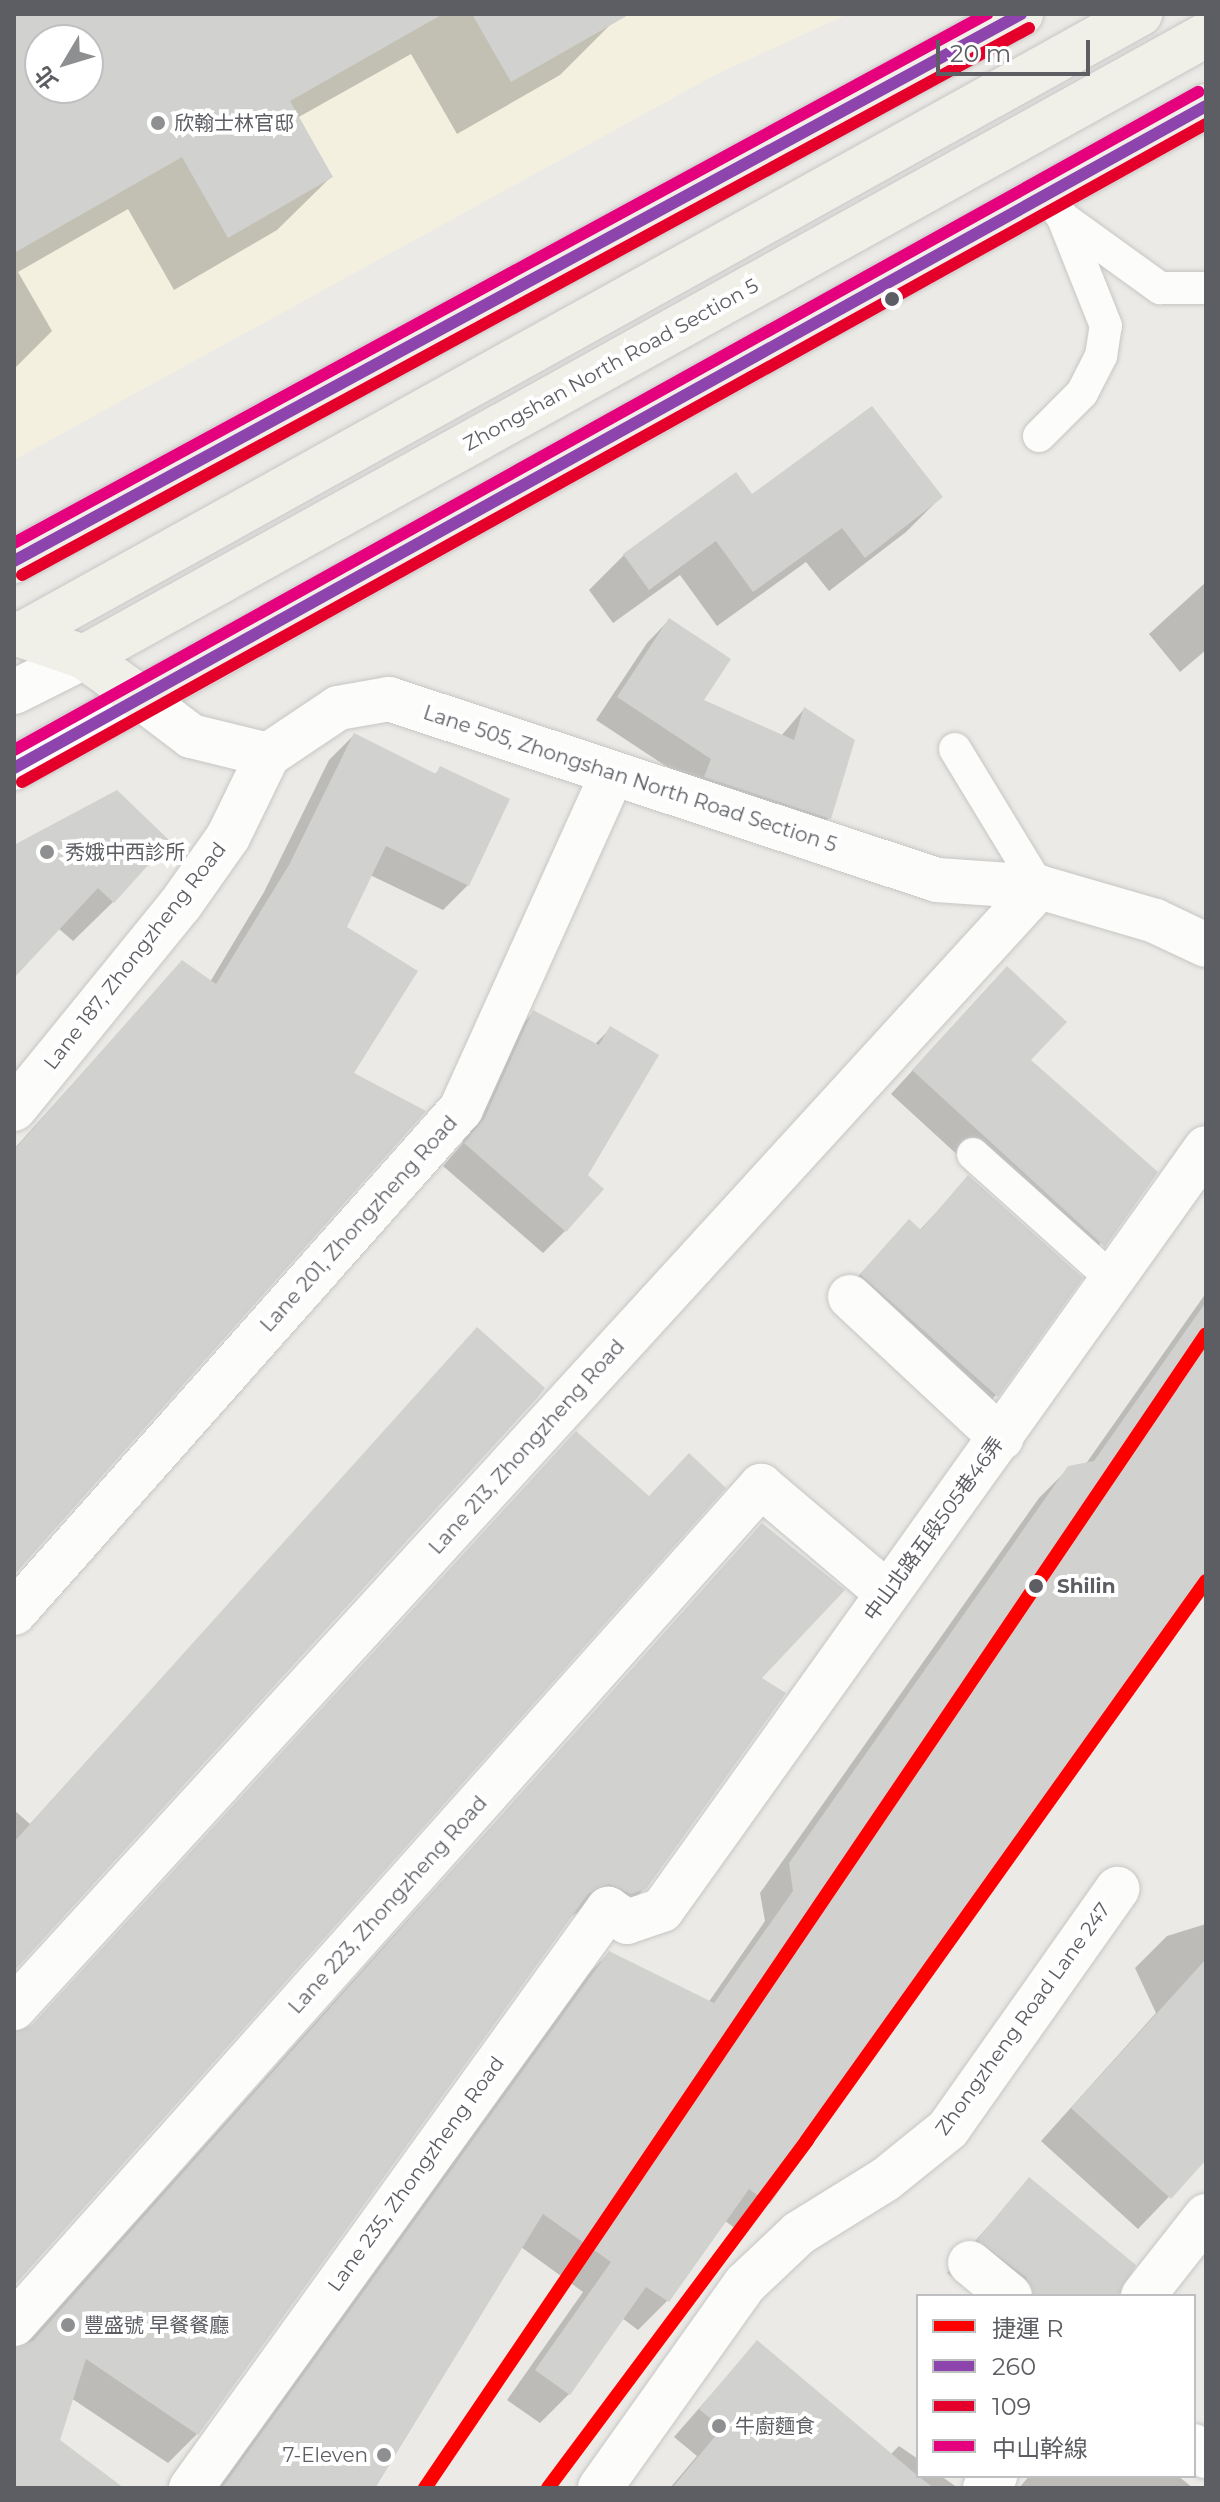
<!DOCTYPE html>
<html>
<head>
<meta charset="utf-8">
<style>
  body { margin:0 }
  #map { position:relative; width:1220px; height:2502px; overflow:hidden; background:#ebeae6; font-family:Montserrat,"Noto Sans TC",sans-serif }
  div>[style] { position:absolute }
  .commercial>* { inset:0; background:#f3f0e0 }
  .shadow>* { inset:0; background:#0003 }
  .building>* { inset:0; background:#d1d1cf }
  .roads { filter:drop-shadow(0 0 2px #c7c6c6) drop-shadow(0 0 2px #c7c6c6) }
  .service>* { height:32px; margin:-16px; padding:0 16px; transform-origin:16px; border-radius:16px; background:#fcfcfb }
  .minor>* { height:44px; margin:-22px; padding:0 22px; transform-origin:22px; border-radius:22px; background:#fcfcfb }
  .secondary>* { height:44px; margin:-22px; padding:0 22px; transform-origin:22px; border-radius:22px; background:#fcfcfb }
  .primary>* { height:44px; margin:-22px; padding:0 22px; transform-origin:22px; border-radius:22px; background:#f1f0e8 }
  .bus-1>* { height:12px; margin:-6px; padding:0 6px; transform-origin:6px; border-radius:6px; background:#8e44ad }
  .bus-2>* { height:12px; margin:-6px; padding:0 6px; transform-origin:6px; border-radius:6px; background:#e4002b }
  .bus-3>* { height:12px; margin:-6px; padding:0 6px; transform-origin:6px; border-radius:6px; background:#e5007d }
  .metro-1>* { height:14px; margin:-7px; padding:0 7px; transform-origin:7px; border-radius:7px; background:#f00 }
  .dots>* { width:22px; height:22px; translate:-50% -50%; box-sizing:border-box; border:4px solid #fff; border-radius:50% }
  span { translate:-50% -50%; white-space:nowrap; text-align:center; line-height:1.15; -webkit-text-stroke:8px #fff; paint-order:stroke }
  .poi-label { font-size:20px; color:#5c5e63 }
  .left { translate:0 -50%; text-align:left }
  .right { translate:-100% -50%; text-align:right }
  .street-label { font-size:20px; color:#5c5e63 }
  .stop-label { font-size:20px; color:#5c5e63; font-weight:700 }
  .frame { position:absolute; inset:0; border:16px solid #5c5e63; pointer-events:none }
  .legend { position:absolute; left:916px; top:2294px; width:280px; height:184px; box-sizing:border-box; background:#fff; border:2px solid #bebfc1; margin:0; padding:10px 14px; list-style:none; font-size:24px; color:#5c5e63 }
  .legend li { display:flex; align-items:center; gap:16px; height:40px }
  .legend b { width:40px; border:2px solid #bebfc1 }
  .north { position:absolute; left:24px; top:24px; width:80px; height:80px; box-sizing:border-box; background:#fff; border:2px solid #bebfc1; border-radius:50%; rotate:232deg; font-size:22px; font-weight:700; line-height:32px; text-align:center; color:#5c5e63 }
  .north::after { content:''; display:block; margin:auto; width:28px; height:36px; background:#8e8f91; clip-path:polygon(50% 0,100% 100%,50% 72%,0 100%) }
  .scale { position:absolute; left:936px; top:40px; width:154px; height:36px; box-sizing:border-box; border:4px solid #5c5e63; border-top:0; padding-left:10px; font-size:24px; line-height:28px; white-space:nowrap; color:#5c5e63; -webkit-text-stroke:6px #fff; paint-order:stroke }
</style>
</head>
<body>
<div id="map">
  <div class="commercial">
    <div style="clip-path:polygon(evenodd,14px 14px,848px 14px,715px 75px,14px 460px,14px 14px,40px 40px,88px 40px,88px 88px,40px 88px,40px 40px)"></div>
  </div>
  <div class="shadow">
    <div style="clip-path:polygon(evenodd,14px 14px,609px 14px,613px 22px,560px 75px,457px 134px,411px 54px,297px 118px,331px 177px,277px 230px,174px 290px,128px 209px,18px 272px,52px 331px,14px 369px,14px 14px,40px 40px,88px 40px,88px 88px,40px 88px,40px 40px)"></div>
    <div style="clip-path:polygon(751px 497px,941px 497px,906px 532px,829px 591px,806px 562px,717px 626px,680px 575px,613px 623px,589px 590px,624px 555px)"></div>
    <div style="clip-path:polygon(1206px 582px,1206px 650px,1180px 672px,1149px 634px)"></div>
    <div style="clip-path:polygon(669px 620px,701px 701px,781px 736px,804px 709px,829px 818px,807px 840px,690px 782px,596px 720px,647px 643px)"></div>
    <div style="clip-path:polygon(354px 735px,434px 775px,440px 769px,468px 885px,443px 910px,370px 875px,344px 928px,352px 1074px,14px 1572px,14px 1149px,182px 962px,210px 982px,264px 892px,329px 760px)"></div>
    <div style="clip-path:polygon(117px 792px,113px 902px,73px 941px,58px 928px,14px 975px,14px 847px)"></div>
    <div style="clip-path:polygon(985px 991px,1028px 1060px,1155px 1173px,1081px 1268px,891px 1094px)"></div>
    <div style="clip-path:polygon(533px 1013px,594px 1045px,610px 1029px,585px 1175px,565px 1231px,543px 1253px,443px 1166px,462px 1144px,511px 1035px)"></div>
    <div style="clip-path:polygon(968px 1178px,1080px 1278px,996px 1395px,974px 1418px,839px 1297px,909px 1221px,919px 1231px)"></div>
    <div style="clip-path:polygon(1206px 1293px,1206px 1581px,769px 2203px,740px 2232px,724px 2220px,667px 2301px,638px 2330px,622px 2318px,569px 2394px,540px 2423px,507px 2400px,583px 2292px,521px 2247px,375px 2488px,216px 2488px,580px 1982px,609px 1953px,708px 2003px,765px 1921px,760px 1893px,1039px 1498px,1069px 1468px,1085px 1465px)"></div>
    <div style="clip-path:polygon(477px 1329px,14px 1968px,14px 1810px,30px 1824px)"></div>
    <div style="clip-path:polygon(576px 1434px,14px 2283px,14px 2033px,28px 2030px)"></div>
    <div style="clip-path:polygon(762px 1526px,759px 1678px,645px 1888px,615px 1918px,579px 1912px,569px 1917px,197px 2434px,168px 2463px,71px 2398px,58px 2441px,120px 2488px,14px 2488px,14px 2348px,21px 2349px)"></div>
    <div style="clip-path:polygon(1206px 1924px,1206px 2158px,1138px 2229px,1041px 2141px,1156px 2013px,1135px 1968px,1167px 1936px)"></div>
    <div style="clip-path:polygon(1029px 2180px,1117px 2296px,977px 2296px,947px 2273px)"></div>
    <div style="clip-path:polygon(757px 2342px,891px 2454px,899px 2446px,918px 2459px,918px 2476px,941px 2476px,958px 2488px,670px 2488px,697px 2456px,674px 2437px)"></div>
    <div style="clip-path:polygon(1029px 2476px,1178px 2476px,1193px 2488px,1019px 2488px)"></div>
  </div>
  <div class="building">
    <div style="clip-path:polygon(evenodd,14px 14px,443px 14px,290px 101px,333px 177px,228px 238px,182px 157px,14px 253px,14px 14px,40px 40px,88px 40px,88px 88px,40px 88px,40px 40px)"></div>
    <div style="clip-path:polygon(472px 14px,630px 14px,511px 82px)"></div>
    <div style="clip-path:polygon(872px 406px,943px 497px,865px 558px,842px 528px,753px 592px,716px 541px,649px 590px,623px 554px,736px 472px,752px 494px)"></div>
    <div style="clip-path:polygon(669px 618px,731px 659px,704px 700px,794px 740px,804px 707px,855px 740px,831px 819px,704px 777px,711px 759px,617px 697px)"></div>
    <div style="clip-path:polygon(354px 733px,436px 774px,440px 766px,510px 799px,469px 886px,386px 846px,347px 927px,418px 971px,354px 1073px,426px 1111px,14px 1575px,14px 1150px,182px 960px,216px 984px,289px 865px)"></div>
    <div style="clip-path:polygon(117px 790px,170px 841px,114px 903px,98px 888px,14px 978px,14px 845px)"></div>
    <div style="clip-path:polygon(1007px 966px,1067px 1022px,1031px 1060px,1158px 1172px,1105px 1247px,912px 1070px)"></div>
    <div style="clip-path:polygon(533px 1010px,599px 1045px,610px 1026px,659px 1055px,588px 1175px,604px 1189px,566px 1232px,464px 1143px,484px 1119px)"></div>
    <div style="clip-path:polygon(968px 1175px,1083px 1278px,998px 1397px,860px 1274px,909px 1219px,921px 1230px)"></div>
    <div style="clip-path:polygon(1206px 1302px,1206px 1584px,770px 2204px,749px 2189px,669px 2302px,646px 2287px,570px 2395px,535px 2370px,611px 2262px,543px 2214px,375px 2488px,222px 2488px,609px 1951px,714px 2003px,793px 1891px,789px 1863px,1068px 1466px,1094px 1461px)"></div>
    <div style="clip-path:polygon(477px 1327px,545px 1388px,538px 1397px,14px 1971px,14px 1842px)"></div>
    <div style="clip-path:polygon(576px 1431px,649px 1496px,689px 1453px,726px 1488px,14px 2286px,14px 2032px,32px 2025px)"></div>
    <div style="clip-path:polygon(762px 1523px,845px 1590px,762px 1678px,786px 1693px,646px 1889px,631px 1894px,609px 1884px,588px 1894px,198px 2435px,86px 2359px,60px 2440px,124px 2488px,14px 2488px,14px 2348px,33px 2341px)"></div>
    <div style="clip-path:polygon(1206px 1959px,1206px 2160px,1171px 2199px,1071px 2108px)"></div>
    <div style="clip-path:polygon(1029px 2177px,1136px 2265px,1119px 2296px,1034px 2296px,1026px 2277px,977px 2240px)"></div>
    <div style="clip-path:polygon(757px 2340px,918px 2476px,934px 2488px,672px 2488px,722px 2428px,699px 2409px)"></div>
  </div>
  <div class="roads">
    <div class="service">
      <div style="left:1063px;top:218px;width:120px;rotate:35.8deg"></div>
      <div style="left:1160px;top:288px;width:46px"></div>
      <div style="left:1039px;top:436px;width:61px;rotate:-45deg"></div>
      <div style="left:1082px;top:393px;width:42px;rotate:-62.8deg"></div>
      <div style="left:1101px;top:356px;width:30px;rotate:-81deg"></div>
      <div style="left:1106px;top:326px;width:116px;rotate:-111.7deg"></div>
      <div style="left:1063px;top:218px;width:29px;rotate:-125deg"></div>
      <div style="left:955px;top:749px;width:162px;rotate:58.7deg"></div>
      <div style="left:973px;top:1154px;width:186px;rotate:41.9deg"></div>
    </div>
    <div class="minor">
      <div style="left:141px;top:698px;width:63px;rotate:37.2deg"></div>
      <div style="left:191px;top:736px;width:79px;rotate:13.9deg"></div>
      <div style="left:268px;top:755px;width:84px;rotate:-33.9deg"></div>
      <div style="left:338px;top:708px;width:52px;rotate:-10deg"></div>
      <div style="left:389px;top:699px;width:577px;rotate:18.28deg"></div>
      <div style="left:937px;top:880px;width:102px;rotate:3.9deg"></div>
      <div style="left:1039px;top:887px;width:121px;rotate:16.3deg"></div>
      <div style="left:1155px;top:921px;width:56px;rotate:25.2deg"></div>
      <div style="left:14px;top:1109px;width:263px;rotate:-50.9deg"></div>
      <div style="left:180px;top:905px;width:83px;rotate:-54.8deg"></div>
      <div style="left:228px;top:837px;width:91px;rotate:-64deg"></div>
      <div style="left:850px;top:1297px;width:207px;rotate:43deg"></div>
      <div style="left:14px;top:1613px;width:674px;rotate:-48.43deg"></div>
      <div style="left:461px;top:1109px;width:367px;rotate:-65.7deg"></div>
      <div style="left:14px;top:2008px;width:1519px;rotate:-47.56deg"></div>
      <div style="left:970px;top:2263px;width:52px;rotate:39.5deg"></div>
      <div style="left:1143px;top:2296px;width:102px;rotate:-51.8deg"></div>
      <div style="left:14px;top:2324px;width:1123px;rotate:-48.29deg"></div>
      <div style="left:761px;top:1486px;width:164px;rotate:40.3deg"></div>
      <div style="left:1194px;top:2446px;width:16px;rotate:40deg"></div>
      <div style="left:191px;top:2488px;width:714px;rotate:-54.24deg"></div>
      <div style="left:608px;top:1909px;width:23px;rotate:34deg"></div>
      <div style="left:627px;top:1922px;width:37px;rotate:-19deg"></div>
      <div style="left:662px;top:1910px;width:936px;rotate:-54.48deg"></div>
      <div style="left:600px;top:2488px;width:250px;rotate:-54.6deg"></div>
      <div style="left:745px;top:2284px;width:74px;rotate:-43.4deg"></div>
      <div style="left:799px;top:2233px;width:102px;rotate:-31.8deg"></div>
      <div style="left:886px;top:2179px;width:80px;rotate:-38.9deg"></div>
      <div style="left:948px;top:2129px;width:294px;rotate:-54.8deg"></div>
      <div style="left:985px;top:2488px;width:16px;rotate:-50deg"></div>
    </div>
    <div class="secondary">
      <div style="left:14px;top:692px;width:78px;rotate:-26.6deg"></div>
      <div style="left:14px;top:768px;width:145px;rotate:-28.9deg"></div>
    </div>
    <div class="primary">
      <div style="left:14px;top:561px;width:1146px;rotate:-28.51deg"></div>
      <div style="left:14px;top:633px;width:74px;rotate:18.9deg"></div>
      <div style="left:84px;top:657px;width:70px;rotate:35.7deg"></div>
      <div style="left:141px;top:698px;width:1218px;rotate:-29.07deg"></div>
      <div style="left:20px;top:635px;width:1281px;rotate:-29.01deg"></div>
      <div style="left:84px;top:657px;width:1283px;rotate:-29deg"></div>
    </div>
  </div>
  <div class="bus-1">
    <div style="left:14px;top:561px;width:1146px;rotate:-28.51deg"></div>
    <div style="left:14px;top:768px;width:1363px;rotate:-29.05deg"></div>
  </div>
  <div class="bus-2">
    <div style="left:22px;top:575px;width:1146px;rotate:-28.51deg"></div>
    <div style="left:22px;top:782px;width:1355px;rotate:-29.06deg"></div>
  </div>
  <div class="bus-3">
    <div style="left:14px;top:543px;width:1108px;rotate:-28.53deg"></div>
    <div style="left:14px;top:750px;width:1355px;rotate:-29.06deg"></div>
  </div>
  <div class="metro-1">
    <div style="left:425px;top:2488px;width:1393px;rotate:-55.91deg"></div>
    <div style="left:548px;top:2488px;width:434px;rotate:-53.3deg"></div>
    <div style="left:807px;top:2140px;width:687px;rotate:-54.48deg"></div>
  </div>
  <div class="dots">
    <div style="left:158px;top:123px;background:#8e8f91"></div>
    <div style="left:892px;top:299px;background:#5c5e63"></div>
    <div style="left:47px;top:852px;background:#8e8f91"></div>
    <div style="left:1036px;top:1586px;background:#5c5e63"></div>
    <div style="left:68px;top:2325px;background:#8e8f91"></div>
    <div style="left:719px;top:2426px;background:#8e8f91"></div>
    <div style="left:384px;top:2455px;background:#8e8f91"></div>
  </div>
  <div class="poi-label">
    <span class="left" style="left:174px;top:123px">欣翰士林官邸</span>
    <span class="left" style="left:65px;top:852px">秀娥中西診所</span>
    <span class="left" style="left:84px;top:2325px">豐盛號 早餐餐廳</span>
    <span class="left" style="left:735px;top:2426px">牛廚麵食</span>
    <span class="right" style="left:368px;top:2455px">7-Eleven</span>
  </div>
  <div class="street-label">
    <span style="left:611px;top:365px;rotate:-29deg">Zhongshan North Road Section 5</span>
    <span style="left:630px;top:779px;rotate:18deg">Lane 505, Zhongshan North Road Section 5</span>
    <span style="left:135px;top:956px;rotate:-52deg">Lane 187, Zhongzheng Road</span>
    <span style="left:359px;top:1224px;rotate:-48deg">Lane 201, Zhongzheng Road</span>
    <span style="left:527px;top:1447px;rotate:-48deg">Lane 213, Zhongzheng Road</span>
    <span style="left:934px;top:1529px;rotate:-54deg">中山北路五段505巷46弄</span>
    <span style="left:388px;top:1905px;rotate:-48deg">Lane 223, Zhongzheng Road</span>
    <span style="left:1023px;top:2019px;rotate:-54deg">Zhongzheng Road Lane 247</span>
    <span style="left:416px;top:2174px;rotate:-54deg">Lane 235, Zhongzheng Road</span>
  </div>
  <div class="stop-label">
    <span class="left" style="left:1057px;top:1586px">Shilin</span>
  </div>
  <div class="frame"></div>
  <ul class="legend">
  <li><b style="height:10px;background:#f00"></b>捷運 R</li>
  <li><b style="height:10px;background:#8e44ad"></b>260</li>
  <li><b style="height:10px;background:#e4002b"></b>109</li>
  <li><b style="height:10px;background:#e5007d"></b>中山幹線</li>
  </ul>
  <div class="north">北</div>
  <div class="scale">20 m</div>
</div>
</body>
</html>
